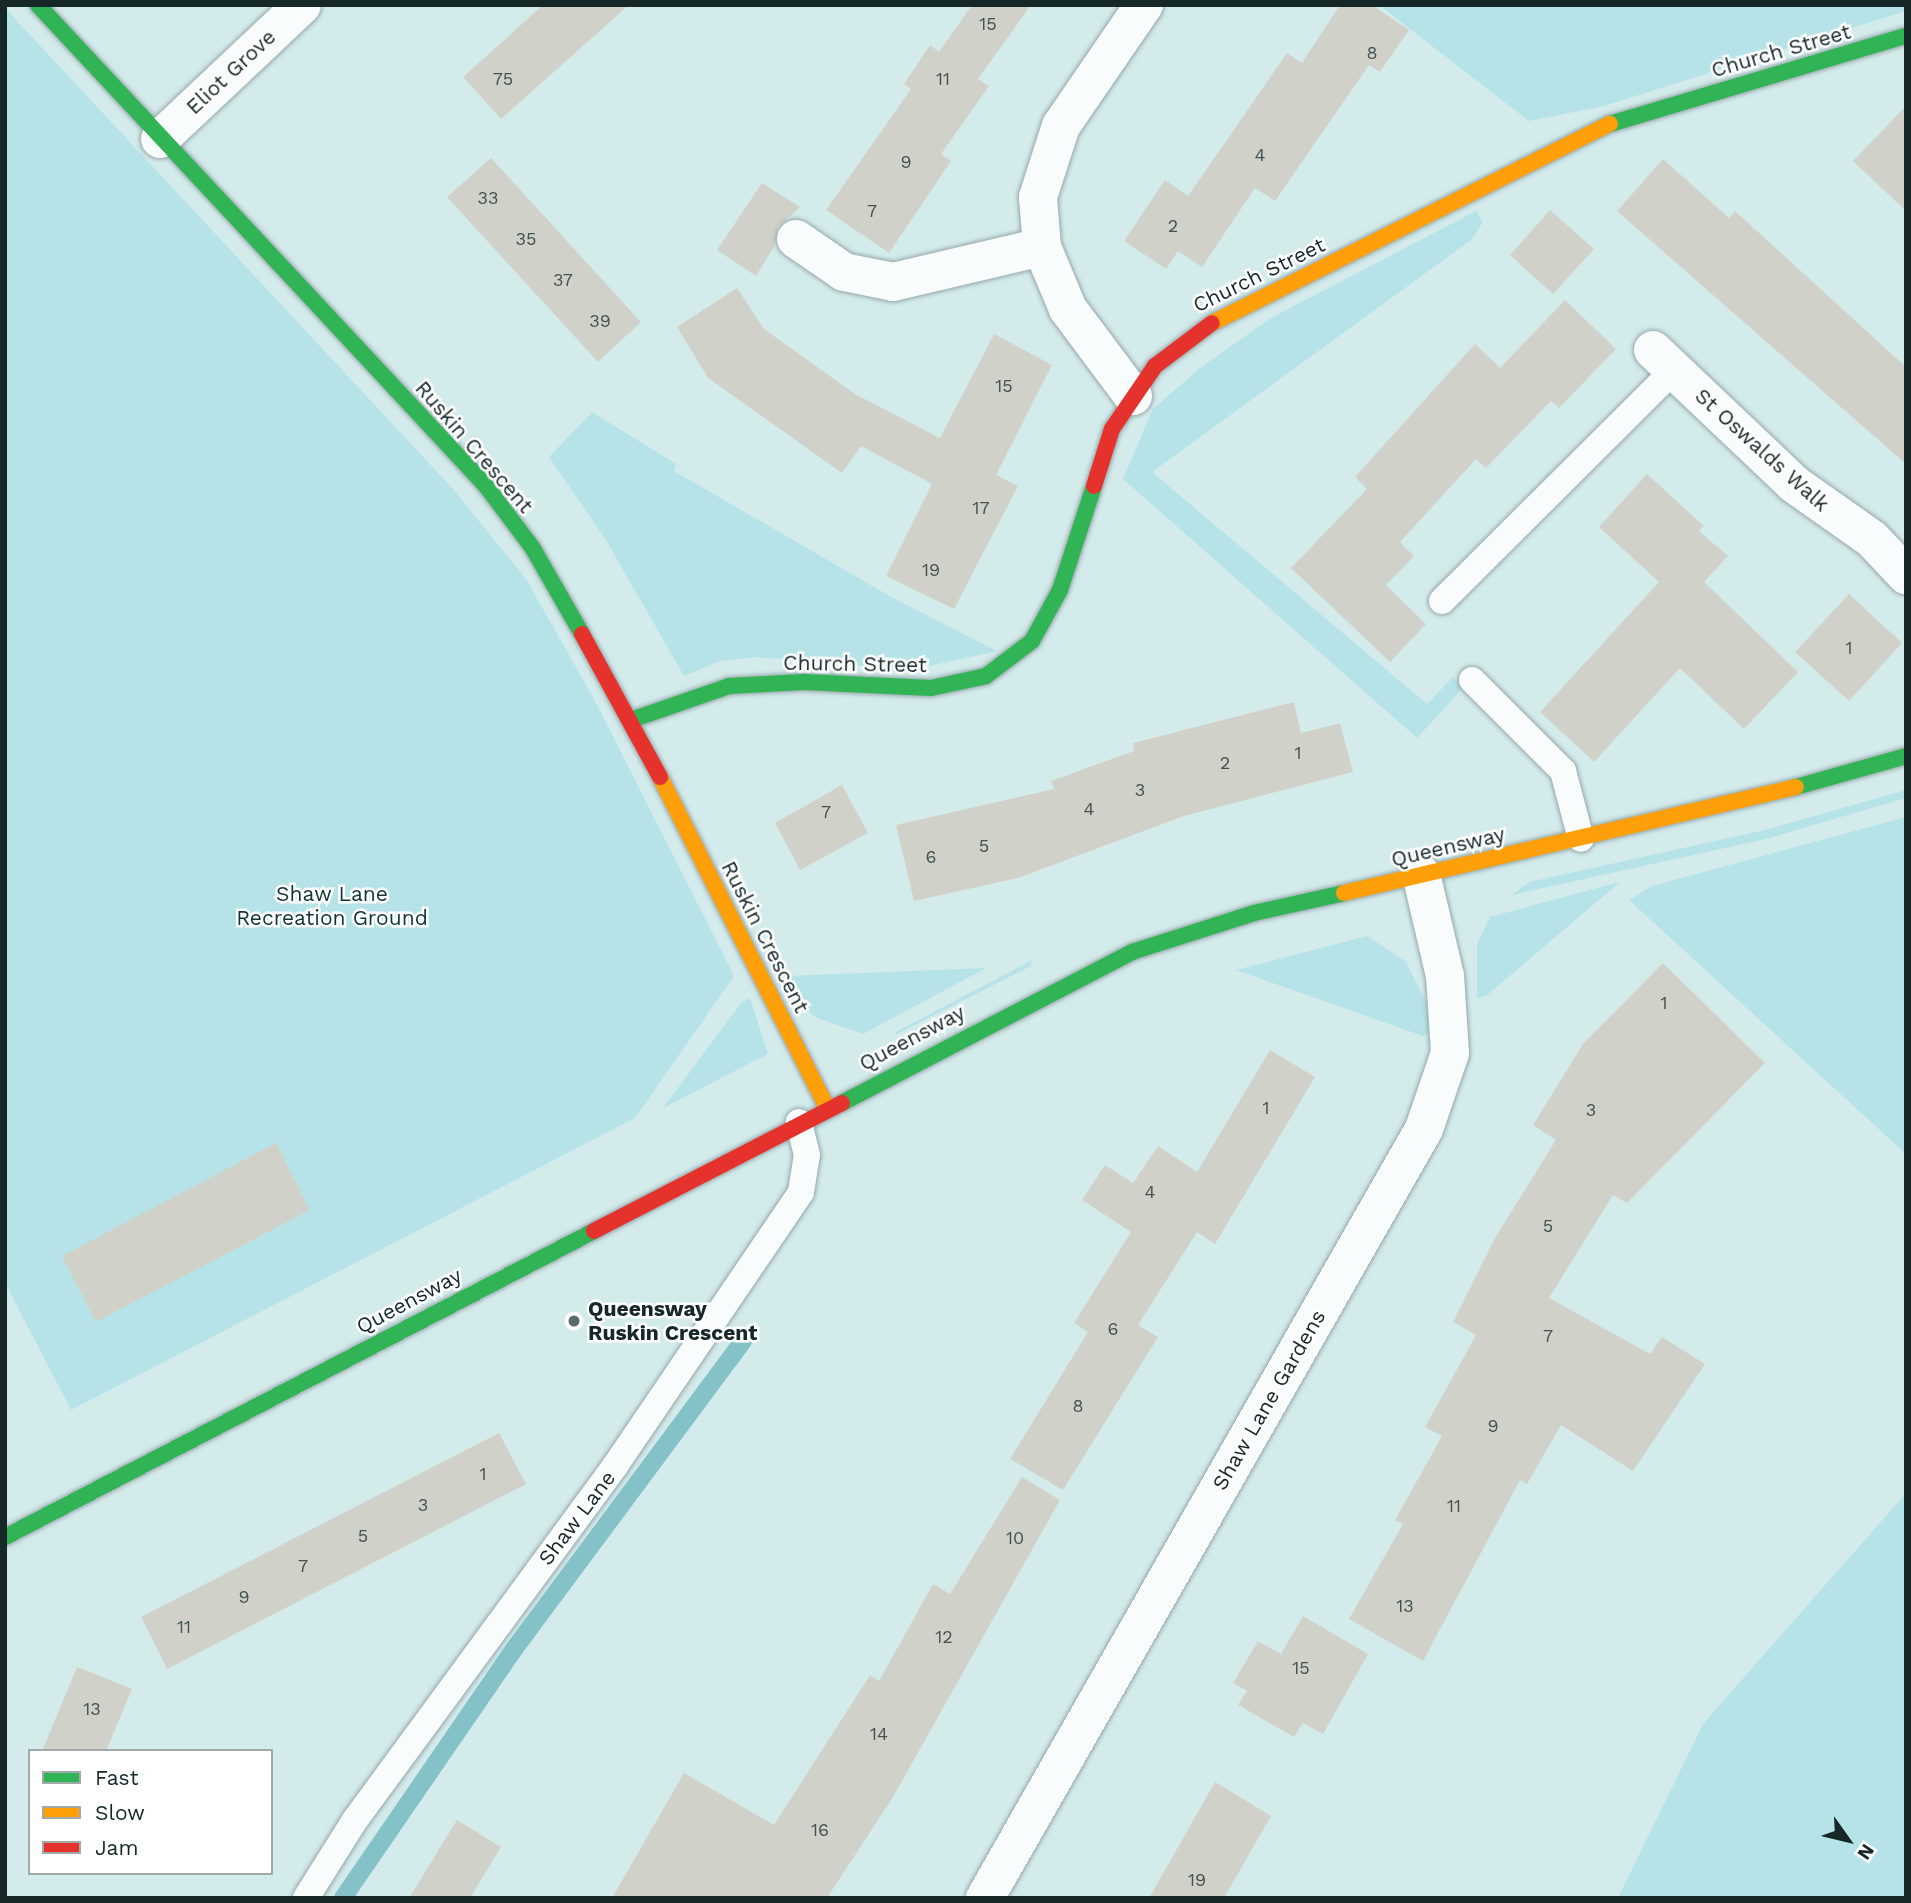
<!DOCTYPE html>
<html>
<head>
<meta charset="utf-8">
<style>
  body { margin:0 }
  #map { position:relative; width:1911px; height:1903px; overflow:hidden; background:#d4ebec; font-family:"Work Sans",sans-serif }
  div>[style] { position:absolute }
  .green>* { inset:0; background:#b6e3e7 }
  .stream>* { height:18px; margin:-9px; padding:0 9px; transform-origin:9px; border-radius:9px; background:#84c2c8 }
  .building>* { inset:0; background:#d0d2ca }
  .roads { filter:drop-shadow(0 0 2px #96a8a9) drop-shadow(0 0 2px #96a8a9) }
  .lane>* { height:26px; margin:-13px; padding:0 13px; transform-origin:13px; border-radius:13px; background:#f9fcfc }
  .street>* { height:38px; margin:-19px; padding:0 19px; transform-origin:19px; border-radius:19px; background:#f9fcfc }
  .fast>* { height:16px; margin:-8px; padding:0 8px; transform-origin:8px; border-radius:8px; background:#30b455 }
  .slow>* { height:16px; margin:-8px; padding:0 8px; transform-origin:8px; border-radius:8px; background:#ff9f0a }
  .jam>* { height:16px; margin:-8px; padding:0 8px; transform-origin:8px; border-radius:8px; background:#e5322d }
  .dots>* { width:19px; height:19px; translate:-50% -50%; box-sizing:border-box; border:4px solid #fff; border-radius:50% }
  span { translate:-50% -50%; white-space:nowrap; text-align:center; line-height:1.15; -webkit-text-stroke:5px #fff; paint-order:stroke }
  .number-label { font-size:18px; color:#445250 }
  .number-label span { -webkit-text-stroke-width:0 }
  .street-label { font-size:21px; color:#162728 }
  .park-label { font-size:21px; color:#0f3539 }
  .poi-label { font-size:21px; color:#162728; font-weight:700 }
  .left { translate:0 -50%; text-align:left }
  .frame { position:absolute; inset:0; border:7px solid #162728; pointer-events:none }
  .legend { position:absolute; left:28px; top:1749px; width:245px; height:126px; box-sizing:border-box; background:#fff; border:2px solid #a2a9a9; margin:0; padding:9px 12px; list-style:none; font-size:21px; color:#162728 }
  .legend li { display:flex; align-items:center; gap:14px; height:35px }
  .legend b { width:35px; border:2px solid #a2a9a9 }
  .north { position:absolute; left:1813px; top:1805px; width:70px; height:70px; -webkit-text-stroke:5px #fff; paint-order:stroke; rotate:124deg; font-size:19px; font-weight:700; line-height:28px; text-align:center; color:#162728 }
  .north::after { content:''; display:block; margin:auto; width:24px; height:32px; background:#162728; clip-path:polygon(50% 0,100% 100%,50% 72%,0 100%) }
</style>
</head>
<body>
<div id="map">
  <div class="green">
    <div style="clip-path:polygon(1379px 5px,1906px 5px,1906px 11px,1604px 106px,1529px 121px)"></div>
    <div style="clip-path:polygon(5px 8px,453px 489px,526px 579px,594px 699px,734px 976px,635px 1118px,71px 1410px,5px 1283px)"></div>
    <div style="clip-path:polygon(1476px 211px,1483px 222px,1471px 240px,1152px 472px,1427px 704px,1453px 677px,1463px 688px,1417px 738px,1123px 479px,1153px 409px,1200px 368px,1271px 318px)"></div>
    <div style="clip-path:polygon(592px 412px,676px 464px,674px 471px,893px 598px,997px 651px,911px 670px,755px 657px,720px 661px,684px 676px,606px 540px,549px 457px)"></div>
    <div style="clip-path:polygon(1906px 790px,1906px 798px,1766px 839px,1512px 895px,1529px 882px,1765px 830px)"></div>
    <div style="clip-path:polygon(1906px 817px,1906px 1154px,1629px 900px,1652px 886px)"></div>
    <div style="clip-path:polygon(1620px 882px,1486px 996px,1477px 998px,1477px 944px,1490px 917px)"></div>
    <div style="clip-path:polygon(1367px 936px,1405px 961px,1427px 1004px,1429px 1033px,1423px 1036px,1236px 970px)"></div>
    <div style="clip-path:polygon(1032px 960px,1031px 966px,895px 1035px,896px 1032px)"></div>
    <div style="clip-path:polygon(986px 968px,863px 1034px,817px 1018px,805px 1009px,787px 976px)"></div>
    <div style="clip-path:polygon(750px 998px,768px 1054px,663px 1108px,742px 1002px)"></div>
    <div style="clip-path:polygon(1906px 1493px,1906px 1898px,1618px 1898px,1703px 1724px)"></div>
  </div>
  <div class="stream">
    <div style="left:343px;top:1898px;width:303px;rotate:-55.5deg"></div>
    <div style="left:515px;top:1648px;width:382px;rotate:-53.4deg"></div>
  </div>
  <div class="building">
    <div style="clip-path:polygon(543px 5px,629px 5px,501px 119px,463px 77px)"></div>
    <div style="clip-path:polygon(972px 5px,1031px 5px,978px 79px,989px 86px,941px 154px,951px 161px,889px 253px,826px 210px,911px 89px,904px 84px,930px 45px,939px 52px)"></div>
    <div style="clip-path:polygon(1340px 5px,1372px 5px,1409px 30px,1380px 72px,1369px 65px,1275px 201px,1255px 188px,1202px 267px,1178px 251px,1166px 269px,1124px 241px,1165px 180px,1188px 196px,1287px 53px,1302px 63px)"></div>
    <div style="clip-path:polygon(1906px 106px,1906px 211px,1853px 161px)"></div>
    <div style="clip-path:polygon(491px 158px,641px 322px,598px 362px,447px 197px)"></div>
    <div style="clip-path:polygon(1663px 159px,1729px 218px,1735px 211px,1906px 367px,1906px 464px,1617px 211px)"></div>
    <div style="clip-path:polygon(762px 183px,800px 207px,778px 227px,775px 245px,756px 276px,717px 250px)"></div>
    <div style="clip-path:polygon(1550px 210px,1594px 249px,1553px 294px,1510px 255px)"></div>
    <div style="clip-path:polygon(737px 288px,764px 329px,855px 394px,940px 438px,994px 334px,1052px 365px,996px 475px,1018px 486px,954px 609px,886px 576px,932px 484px,861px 446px,842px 473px,708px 378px,677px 327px)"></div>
    <div style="clip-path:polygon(1565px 300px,1616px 349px,1559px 408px,1551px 401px,1486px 468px,1476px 459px,1400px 542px,1414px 556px,1386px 585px,1426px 624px,1390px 662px,1291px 568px,1367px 489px,1355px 477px,1475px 344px,1500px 368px)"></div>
    <div style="clip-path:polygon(1647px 474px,1704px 526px,1699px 531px,1728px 556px,1704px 582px,1798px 672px,1744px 729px,1680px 668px,1594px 762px,1540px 712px,1659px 582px,1599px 527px)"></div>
    <div style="clip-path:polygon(1849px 594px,1902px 643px,1849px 701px,1795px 652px)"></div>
    <div style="clip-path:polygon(1294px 702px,1301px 733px,1340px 723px,1353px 772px,1184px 816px,1018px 878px,914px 901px,896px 825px,1054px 789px,1051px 781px,1134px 751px,1133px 743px)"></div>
    <div style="clip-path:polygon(842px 785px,868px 833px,800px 870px,775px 823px)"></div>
    <div style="clip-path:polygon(1663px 963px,1765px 1063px,1627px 1203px,1613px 1195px,1549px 1298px,1650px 1354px,1662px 1337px,1705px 1364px,1633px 1471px,1561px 1425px,1527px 1484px,1520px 1480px,1423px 1661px,1349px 1619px,1403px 1524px,1395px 1520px,1442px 1436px,1425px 1427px,1476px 1335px,1453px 1322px,1495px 1238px,1556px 1140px,1533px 1125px,1583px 1044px)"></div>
    <div style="clip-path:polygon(1270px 1050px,1315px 1077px,1215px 1244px,1197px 1232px,1138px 1325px,1158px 1337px,1063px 1490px,1010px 1459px,1088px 1332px,1074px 1323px,1131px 1232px,1082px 1200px,1105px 1165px,1133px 1183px,1158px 1146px,1197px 1172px)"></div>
    <div style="clip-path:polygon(276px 1143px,310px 1210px,96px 1322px,62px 1256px)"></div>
    <div style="clip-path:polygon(499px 1433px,526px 1484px,167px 1669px,141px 1617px)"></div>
    <div style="clip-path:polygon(1022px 1477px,1060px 1500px,893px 1797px,827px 1898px,612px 1898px,684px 1773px,774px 1825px,870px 1675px,879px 1681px,933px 1584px,950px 1594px)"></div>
    <div style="clip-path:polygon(1303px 1616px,1368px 1654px,1323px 1734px,1303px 1723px,1294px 1737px,1238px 1705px,1247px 1691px,1233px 1683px,1258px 1641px,1281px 1654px)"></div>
    <div style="clip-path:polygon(77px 1667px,132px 1689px,106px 1751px,42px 1751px)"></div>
    <div style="clip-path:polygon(1215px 1782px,1271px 1816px,1224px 1898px,1149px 1898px)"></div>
    <div style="clip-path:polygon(457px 1820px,501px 1847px,470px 1898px,409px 1898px)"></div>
  </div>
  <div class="roads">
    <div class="lane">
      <div style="left:1442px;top:601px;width:327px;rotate:-44.9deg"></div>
      <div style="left:1472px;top:680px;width:129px;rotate:45deg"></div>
      <div style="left:1563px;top:771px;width:70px;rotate:75.2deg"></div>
      <div style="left:306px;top:1898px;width:92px;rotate:-57.9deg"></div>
      <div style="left:355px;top:1820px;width:439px;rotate:-53.7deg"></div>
      <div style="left:615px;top:1466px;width:331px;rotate:-55.8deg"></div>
      <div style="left:801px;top:1192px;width:37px;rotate:-81deg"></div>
      <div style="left:807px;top:1155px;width:34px;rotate:-104deg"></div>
    </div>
    <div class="street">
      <div style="left:160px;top:139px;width:195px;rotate:-43.3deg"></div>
      <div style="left:796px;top:239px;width:58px;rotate:34.5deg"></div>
      <div style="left:844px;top:272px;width:50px;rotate:11.5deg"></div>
      <div style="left:893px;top:282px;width:153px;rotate:-13.2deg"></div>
      <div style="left:1653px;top:350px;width:195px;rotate:43.5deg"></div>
      <div style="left:1794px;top:484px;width:95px;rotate:35.2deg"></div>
      <div style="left:1872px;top:539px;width:50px;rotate:46.6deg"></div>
      <div style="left:1133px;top:396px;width:109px;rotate:-126.8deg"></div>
      <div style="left:1068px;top:309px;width:67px;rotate:-112.8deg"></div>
      <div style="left:1042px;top:247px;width:50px;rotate:-94.6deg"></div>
      <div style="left:1038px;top:197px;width:75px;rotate:-72.1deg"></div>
      <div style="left:1061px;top:126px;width:147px;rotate:-55.6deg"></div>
      <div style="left:985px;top:1898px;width:885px;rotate:-60.28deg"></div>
      <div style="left:1424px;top:1129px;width:80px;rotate:-71.1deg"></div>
      <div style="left:1450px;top:1053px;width:77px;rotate:-93.7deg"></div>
      <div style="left:1445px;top:976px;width:105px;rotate:-103.2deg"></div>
    </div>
    <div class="fast">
      <div style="left:38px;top:5px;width:657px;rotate:47.03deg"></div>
      <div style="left:486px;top:486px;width:76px;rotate:53deg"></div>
      <div style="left:532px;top:547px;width:100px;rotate:60.1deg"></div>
      <div style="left:1610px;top:124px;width:309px;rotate:-16.6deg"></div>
      <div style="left:631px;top:720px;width:104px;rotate:-19.1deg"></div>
      <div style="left:729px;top:686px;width:75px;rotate:-3.1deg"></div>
      <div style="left:804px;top:682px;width:127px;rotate:2.7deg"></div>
      <div style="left:931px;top:688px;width:56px;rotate:-12.3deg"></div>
      <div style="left:986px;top:676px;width:58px;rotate:-37.3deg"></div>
      <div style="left:1032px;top:641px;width:58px;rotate:-61.2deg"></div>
      <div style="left:1060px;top:590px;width:109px;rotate:-71.9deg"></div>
      <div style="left:1796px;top:787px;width:114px;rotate:-15.7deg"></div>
      <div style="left:842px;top:1103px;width:327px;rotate:-27.5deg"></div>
      <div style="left:1132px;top:952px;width:128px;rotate:-17.7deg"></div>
      <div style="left:1254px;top:913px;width:92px;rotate:-12.5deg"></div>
      <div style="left:5px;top:1537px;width:664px;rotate:-27.45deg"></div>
    </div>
    <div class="slow">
      <div style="left:1212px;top:323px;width:445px;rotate:-26.6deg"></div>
      <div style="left:660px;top:777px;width:370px;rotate:63.2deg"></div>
      <div style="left:1344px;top:893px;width:464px;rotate:-13.2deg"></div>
    </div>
    <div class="jam">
      <div style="left:1094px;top:486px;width:60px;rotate:-72.5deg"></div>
      <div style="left:1112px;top:429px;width:76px;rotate:-55.7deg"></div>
      <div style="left:1155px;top:366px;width:71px;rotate:-37deg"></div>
      <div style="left:582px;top:634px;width:163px;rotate:61.4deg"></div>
      <div style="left:594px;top:1231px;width:279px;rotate:-27.3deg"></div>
    </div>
  </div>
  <div class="dots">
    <div style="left:574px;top:1321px;background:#586c6d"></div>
  </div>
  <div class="number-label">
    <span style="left:988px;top:24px">15</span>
    <span style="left:1372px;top:53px">8</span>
    <span style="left:503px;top:79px">75</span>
    <span style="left:943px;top:79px">11</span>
    <span style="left:1260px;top:155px">4</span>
    <span style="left:906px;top:162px">9</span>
    <span style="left:488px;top:198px">33</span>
    <span style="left:872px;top:211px">7</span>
    <span style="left:1173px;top:226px">2</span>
    <span style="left:526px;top:239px">35</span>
    <span style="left:563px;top:280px">37</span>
    <span style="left:600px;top:321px">39</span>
    <span style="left:1004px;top:386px">15</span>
    <span style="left:981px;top:508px">17</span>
    <span style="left:931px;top:570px">19</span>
    <span style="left:1849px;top:648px">1</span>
    <span style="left:1298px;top:753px">1</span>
    <span style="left:1225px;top:763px">2</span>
    <span style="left:1140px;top:790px">3</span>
    <span style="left:1089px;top:809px">4</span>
    <span style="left:826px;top:812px">7</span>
    <span style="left:984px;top:846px">5</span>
    <span style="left:931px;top:857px">6</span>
    <span style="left:1664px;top:1003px">1</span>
    <span style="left:1266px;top:1108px">1</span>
    <span style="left:1591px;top:1110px">3</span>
    <span style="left:1150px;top:1192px">4</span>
    <span style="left:1548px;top:1226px">5</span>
    <span style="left:1113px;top:1329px">6</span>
    <span style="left:1548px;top:1336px">7</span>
    <span style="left:1078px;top:1406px">8</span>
    <span style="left:1493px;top:1426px">9</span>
    <span style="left:483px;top:1474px">1</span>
    <span style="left:423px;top:1505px">3</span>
    <span style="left:1454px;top:1506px">11</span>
    <span style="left:363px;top:1536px">5</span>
    <span style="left:1015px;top:1538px">10</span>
    <span style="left:303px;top:1566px">7</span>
    <span style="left:244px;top:1597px">9</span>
    <span style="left:1405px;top:1606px">13</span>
    <span style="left:184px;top:1627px">11</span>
    <span style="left:944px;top:1637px">12</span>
    <span style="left:1301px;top:1668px">15</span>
    <span style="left:92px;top:1709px">13</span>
    <span style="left:879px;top:1734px">14</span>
    <span style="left:820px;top:1830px">16</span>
    <span style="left:1197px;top:1880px">19</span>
  </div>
  <div class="street-label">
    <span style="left:1781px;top:51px;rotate:-16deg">Church Street</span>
    <span style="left:231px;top:72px;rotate:-43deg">Eliot Grove</span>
    <span style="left:1259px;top:275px;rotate:-26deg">Church Street</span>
    <span style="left:474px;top:447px;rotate:49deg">Ruskin Crescent</span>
    <span style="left:1762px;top:450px;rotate:42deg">St Oswalds Walk</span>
    <span style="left:855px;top:664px;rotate:1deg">Church Street</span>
    <span style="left:1448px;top:847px;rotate:-13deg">Queensway</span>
    <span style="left:765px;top:937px;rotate:63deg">Ruskin Crescent</span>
    <span style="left:912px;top:1038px;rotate:-28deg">Queensway</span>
    <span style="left:409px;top:1301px;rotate:-28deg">Queensway</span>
    <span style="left:1269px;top:1400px;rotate:-60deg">Shaw Lane Gardens</span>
    <span style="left:577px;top:1518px;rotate:-53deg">Shaw Lane</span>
  </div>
  <div class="park-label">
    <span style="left:332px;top:906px">Shaw Lane<br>Recreation Ground</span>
  </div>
  <div class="poi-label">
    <span class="left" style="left:588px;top:1321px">Queensway<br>Ruskin Crescent</span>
  </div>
  <div class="frame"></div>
  <ul class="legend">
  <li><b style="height:9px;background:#30b455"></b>Fast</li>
  <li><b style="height:9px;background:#ff9f0a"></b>Slow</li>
  <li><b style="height:9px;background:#e5322d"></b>Jam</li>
  </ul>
  <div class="north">N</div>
</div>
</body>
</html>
